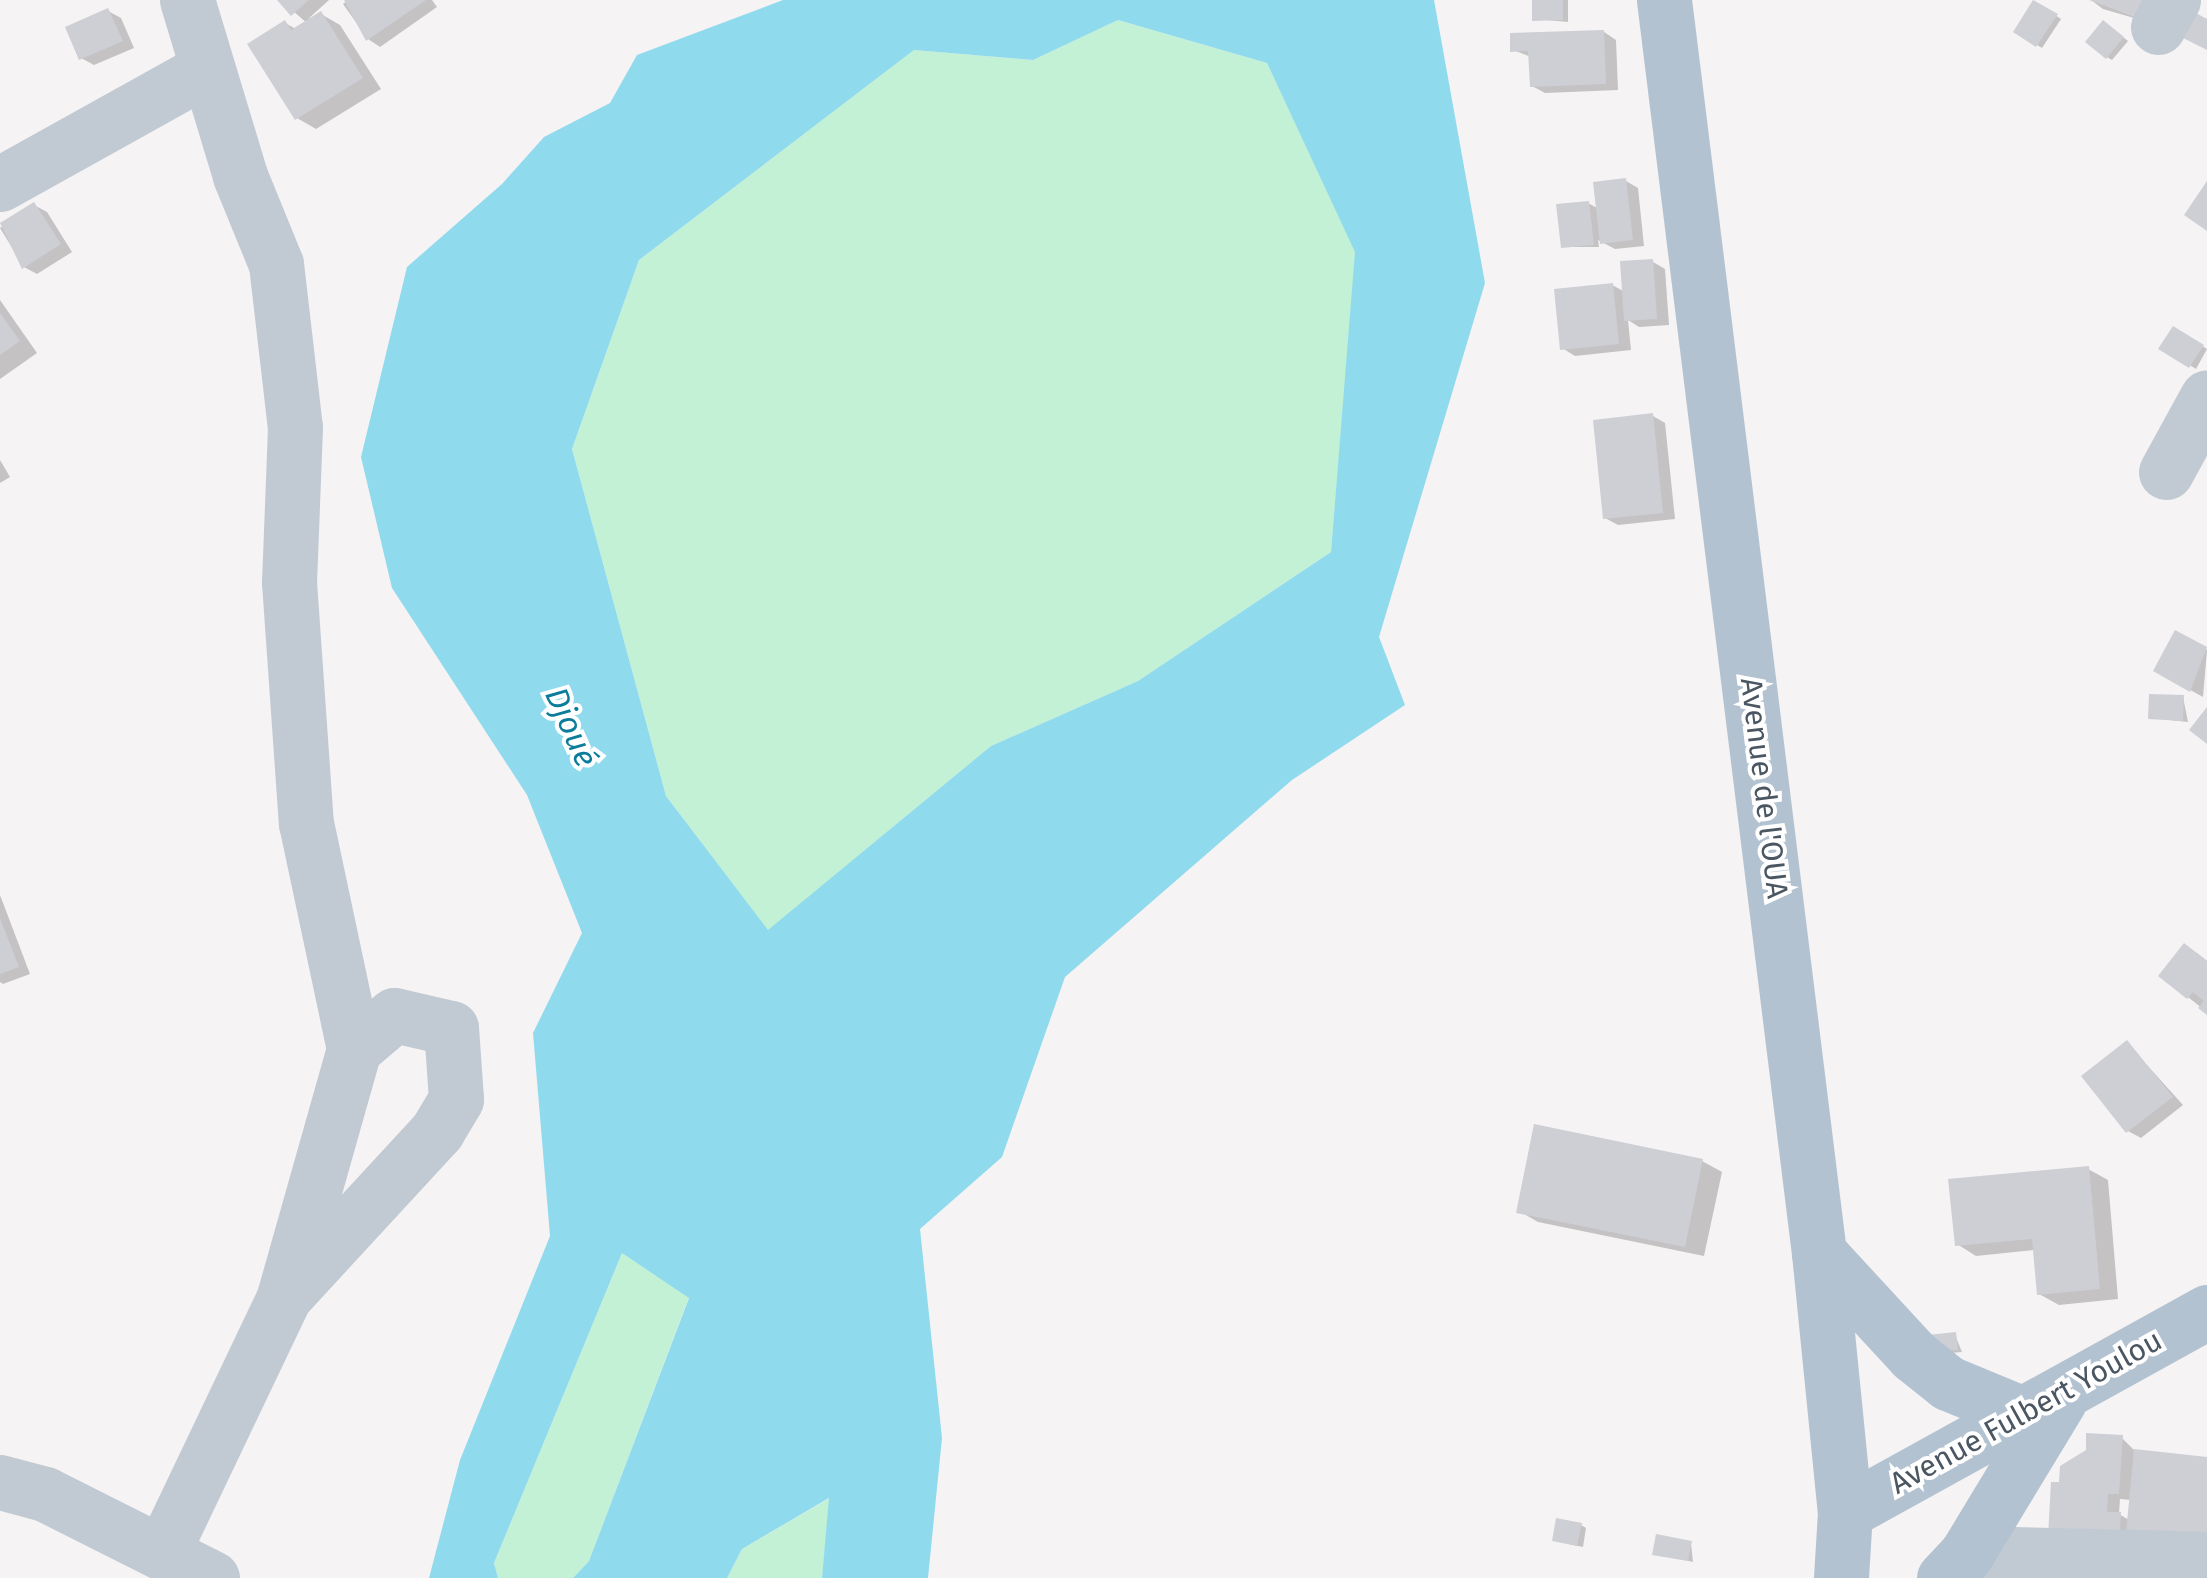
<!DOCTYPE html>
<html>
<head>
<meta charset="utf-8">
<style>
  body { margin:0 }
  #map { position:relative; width:2207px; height:1578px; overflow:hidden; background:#f5f3f3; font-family:"Fira Sans",sans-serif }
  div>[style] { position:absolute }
  .green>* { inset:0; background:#c3f1d5 }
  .water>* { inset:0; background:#90daee }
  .shadow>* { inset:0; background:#0003 }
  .building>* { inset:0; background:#cdcfd5 }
  .minor>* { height:55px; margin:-27.5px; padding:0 27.5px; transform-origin:27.5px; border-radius:27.5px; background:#c1cad2 }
  .major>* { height:55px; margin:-27.5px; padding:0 27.5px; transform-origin:27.5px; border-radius:27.5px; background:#b3c2d1 }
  span { translate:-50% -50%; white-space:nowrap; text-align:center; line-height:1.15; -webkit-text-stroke:8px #fff; paint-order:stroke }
  .street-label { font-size:30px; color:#4a5661 }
  .water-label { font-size:32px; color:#0c7c9b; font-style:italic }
</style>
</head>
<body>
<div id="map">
  <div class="green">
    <div style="clip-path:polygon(1118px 20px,1267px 63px,1356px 252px,1331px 552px,1138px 681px,991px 746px,768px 931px,666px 796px,572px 449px,639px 260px,914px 50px,1033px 60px)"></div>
    <div style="clip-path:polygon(622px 1253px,689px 1297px,589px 1561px,573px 1578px,498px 1578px,494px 1563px)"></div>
    <div style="clip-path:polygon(830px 1498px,822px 1578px,727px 1578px,742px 1549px)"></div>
  </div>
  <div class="water">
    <div style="clip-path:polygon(evenodd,783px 0,1434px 0,1485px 283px,1379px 637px,1405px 705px,1292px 780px,1065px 977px,1002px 1157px,920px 1229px,942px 1438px,928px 1578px,822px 1578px,829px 1498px,742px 1549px,727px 1578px,573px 1578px,589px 1561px,689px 1298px,622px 1253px,494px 1563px,498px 1578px,429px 1578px,460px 1460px,550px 1236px,533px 1033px,582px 933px,527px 795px,392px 588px,361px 457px,407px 267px,502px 184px,544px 137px,610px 103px,637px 55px,783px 0,1118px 20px,1267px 63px,1355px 252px,1331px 552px,1138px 681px,991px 746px,768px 930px,666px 796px,572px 449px,639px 260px,914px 50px,1033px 60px,1118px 20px)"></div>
  </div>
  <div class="shadow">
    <div style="clip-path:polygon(280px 0,329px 0,308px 19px,321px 14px,340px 25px,381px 89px,316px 129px,297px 118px,285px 23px,296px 29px,307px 23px)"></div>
    <div style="clip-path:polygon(348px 0,432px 0,437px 7px,380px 47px,368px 39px,343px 4px)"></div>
    <div style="clip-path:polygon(1534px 0,1568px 0,1568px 22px,1535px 19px)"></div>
    <div style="clip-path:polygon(2091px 0,2158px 25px,2103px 9px)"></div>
    <div style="clip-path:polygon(2035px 2px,2061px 19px,2042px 48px,2016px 32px)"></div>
    <div style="clip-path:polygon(108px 11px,121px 18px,134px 48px,94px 65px,81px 58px)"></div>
    <div style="clip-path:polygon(2109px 26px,2128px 41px,2112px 60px,2107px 57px)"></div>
    <div style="clip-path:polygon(1604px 32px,1616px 40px,1618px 90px,1545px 93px,1532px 86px,1531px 57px,1513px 50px)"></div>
    <div style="clip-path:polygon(1626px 181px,1638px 188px,1644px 246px,1615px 249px,1598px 240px,1599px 247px,1563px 247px,1588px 203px,1599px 209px)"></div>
    <div style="clip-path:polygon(34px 205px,47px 212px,72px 252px,37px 274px,24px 267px,0 228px)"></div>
    <div style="clip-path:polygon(1653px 262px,1665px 269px,1669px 325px,1639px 327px,1628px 320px,1631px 350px,1575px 356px,1562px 348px,1612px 285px,1625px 292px)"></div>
    <div style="clip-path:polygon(0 300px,37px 353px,0 379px)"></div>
    <div style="clip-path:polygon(2174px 329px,2207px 349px,2196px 369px,2162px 348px)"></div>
    <div style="clip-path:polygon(1653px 416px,1665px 423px,1675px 519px,1618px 525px,1605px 518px)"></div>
    <div style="clip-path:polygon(0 460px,10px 477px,0 483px)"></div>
    <div style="clip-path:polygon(2176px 634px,2207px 650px,2203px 697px,2156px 671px)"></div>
    <div style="clip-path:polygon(2183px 697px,2188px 722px,2151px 718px)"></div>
    <div style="clip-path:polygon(0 895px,30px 974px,3px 984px,0 982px)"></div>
    <div style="clip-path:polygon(2197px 953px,2207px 961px,2207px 1012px,2161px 976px)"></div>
    <div style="clip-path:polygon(2127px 1043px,2183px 1105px,2141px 1138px,2128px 1131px)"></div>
    <div style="clip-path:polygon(1702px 1161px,1722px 1172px,1704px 1256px,1538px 1222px,1519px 1211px)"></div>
    <div style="clip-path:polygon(2088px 1169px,2108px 1180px,2118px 1299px,2059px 1305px,2039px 1294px,2035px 1250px,1976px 1256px,1957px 1244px)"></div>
    <div style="clip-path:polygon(1955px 1335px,1962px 1352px,1938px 1354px)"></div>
    <div style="clip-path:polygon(evenodd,2122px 1438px,2135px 1451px,2207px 1459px,2124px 1550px,2062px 1485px,2122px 1438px,2120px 1499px,2131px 1500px,2129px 1520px,2119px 1514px,2120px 1499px)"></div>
    <div style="clip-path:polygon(1581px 1525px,1586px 1528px,1583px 1547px,1560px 1542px)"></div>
    <div style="clip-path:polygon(1691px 1543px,1693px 1562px,1655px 1553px)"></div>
  </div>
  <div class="building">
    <div style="clip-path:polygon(277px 0,309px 0,291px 16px)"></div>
    <div style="clip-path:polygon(344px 0,426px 0,366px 41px)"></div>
    <div style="clip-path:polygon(1532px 0,1563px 0,1563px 20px,1532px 21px)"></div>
    <div style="clip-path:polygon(2033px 0,2058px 14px,2036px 47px,2013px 32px)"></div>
    <div style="clip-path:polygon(2089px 0,2151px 0,2146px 20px)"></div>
    <div style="clip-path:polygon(108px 8px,123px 41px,79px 60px,65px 27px)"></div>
    <div style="clip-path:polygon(321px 11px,363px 78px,295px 120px,247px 44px,285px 20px,291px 30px)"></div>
    <div style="clip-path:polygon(2192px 11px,2207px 19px,2207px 50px,2179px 36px)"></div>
    <div style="clip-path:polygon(2103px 20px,2124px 37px,2106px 59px,2085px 42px)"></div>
    <div style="clip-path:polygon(1604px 30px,1606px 84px,1530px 87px,1528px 51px,1510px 52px,1510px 33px)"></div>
    <div style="clip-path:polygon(1626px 178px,1633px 240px,1600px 244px,1593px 182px)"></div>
    <div style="clip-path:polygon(2207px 181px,2207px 231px,2184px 215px)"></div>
    <div style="clip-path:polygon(1589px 201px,1594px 245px,1561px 248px,1556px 204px)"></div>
    <div style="clip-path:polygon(34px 202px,61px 244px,22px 269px,0 223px)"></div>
    <div style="clip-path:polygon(1653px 259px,1657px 319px,1624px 321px,1620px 261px)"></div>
    <div style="clip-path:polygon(1613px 283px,1619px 344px,1560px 350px,1554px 289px)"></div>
    <div style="clip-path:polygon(0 313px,20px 341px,0 355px)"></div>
    <div style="clip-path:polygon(2173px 326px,2204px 345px,2189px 368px,2158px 349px)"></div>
    <div style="clip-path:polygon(1653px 413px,1663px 513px,1603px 519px,1593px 420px)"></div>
    <div style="clip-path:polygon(2175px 630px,2207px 647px,2190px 692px,2153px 671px)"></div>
    <div style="clip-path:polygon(2149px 694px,2184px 695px,2183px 721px,2148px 719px)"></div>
    <div style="clip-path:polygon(2207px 707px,2207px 744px,2189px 730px)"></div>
    <div style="clip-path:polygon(0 918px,19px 967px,0 974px)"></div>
    <div style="clip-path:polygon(2184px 943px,2207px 961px,2207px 1015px,2198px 1008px,2204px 1001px,2193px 992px,2187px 999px,2158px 976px)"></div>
    <div style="clip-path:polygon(2127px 1040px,2173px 1097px,2126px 1133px,2081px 1076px)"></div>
    <div style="clip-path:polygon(1534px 1124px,1703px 1159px,1685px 1247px,1516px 1213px)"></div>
    <div style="clip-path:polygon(2089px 1166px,2100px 1289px,2037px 1295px,2032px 1239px,1955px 1246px,1948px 1179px)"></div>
    <div style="clip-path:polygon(1956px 1332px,1958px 1350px,1930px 1352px,1928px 1335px)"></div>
    <div style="clip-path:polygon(2086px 1433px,2123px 1435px,2119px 1494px,2108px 1494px,2107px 1512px,2121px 1512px,2119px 1548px,2048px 1537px,2051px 1482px,2059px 1482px,2060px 1466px,2086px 1450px)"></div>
    <div style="clip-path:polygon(2134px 1449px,2207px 1457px,2207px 1541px,2126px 1533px)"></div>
    <div style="clip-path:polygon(1556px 1518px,1582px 1523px,1577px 1546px,1552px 1541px)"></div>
    <div style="clip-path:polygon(1656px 1534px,1692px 1541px,1688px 1561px,1652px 1555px)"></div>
  </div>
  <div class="minor">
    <div style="left:187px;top:0;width:184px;rotate:73.2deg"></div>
    <div style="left:240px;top:176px;width:95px;rotate:67.8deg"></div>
    <div style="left:276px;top:264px;width:164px;rotate:83.4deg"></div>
    <div style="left:295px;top:427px;width:155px;rotate:92.2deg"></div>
    <div style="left:289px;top:582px;width:242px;rotate:86deg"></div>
    <div style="left:306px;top:823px;width:231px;rotate:78deg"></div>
    <div style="left:2158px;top:27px;width:31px;rotate:-61deg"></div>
    <div style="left:0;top:184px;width:237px;rotate:-29.1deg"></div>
    <div style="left:2166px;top:472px;width:85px;rotate:-61.3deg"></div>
    <div style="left:0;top:1482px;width:47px;rotate:14.9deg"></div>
    <div style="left:45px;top:1494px;width:187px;rotate:26.7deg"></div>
    <div style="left:164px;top:1549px;width:279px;rotate:-64.5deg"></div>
    <div style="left:284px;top:1297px;width:226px;rotate:-47.3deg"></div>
    <div style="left:437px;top:1131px;width:37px;rotate:-59deg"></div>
    <div style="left:456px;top:1099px;width:71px;rotate:-94deg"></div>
    <div style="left:451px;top:1028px;width:58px;rotate:-167.2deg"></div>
    <div style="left:394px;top:1015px;width:52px;rotate:139.6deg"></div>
    <div style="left:354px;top:1049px;width:258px;rotate:105.8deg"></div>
    <div style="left:1967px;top:1553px;width:240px;rotate:1.4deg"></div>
  </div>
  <div class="major">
    <div style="left:1664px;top:0;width:1263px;rotate:82.95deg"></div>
    <div style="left:1819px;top:1253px;width:260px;rotate:84.3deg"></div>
    <div style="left:1845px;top:1512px;width:66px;rotate:93.5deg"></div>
    <div style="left:1819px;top:1253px;width:139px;rotate:47.3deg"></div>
    <div style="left:1913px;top:1355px;width:45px;rotate:38.7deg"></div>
    <div style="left:1948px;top:1383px;width:87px;rotate:22.4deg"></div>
    <div style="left:1845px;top:1512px;width:414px;rotate:-28.9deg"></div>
    <div style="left:1944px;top:1578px;width:34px;rotate:-47deg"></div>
    <div style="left:1967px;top:1553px;width:178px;rotate:-58.8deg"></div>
  </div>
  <div class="street-label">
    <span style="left:1764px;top:788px;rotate:83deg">Avenue de l'OUA</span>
    <span style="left:2026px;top:1412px;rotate:-29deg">Avenue Fulbert Youlou</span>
  </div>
  <div class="water-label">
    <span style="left:571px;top:727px;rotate:66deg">Djoué</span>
  </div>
</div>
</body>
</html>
